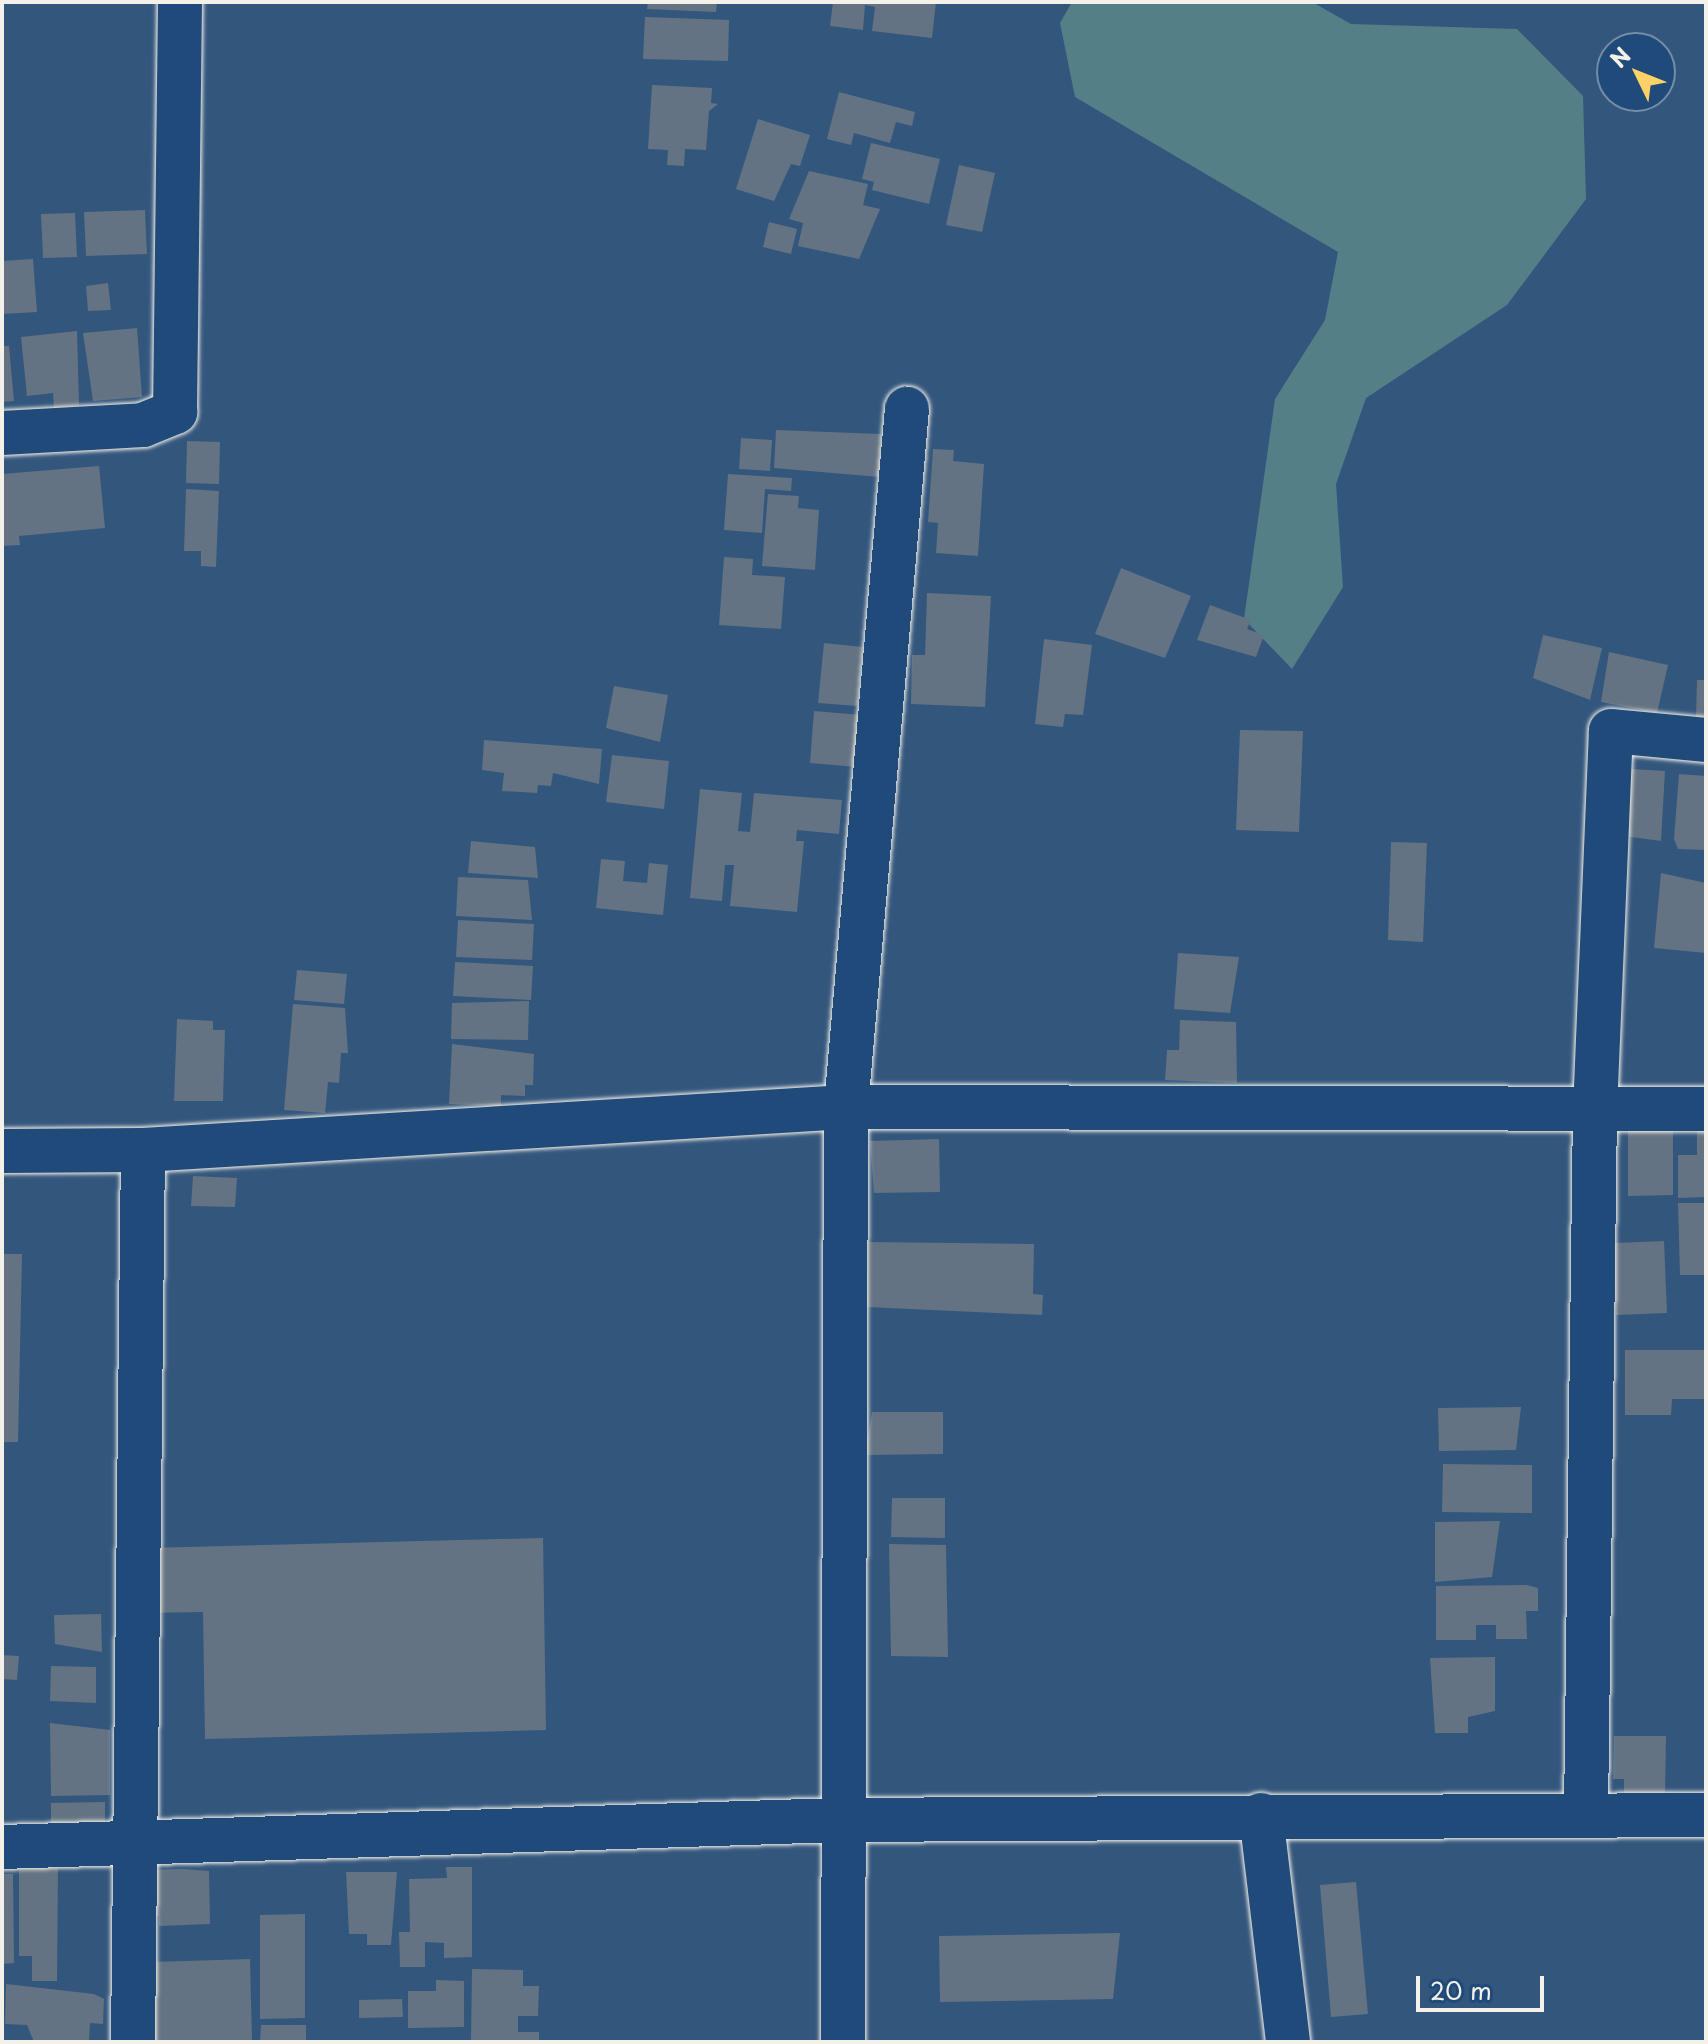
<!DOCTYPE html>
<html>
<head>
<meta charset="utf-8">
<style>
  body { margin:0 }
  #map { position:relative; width:1708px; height:2044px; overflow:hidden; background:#33567d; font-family:"Playpen Sans",sans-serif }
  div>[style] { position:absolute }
  .green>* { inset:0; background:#557f87 }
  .building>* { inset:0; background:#637383 }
  .roads { filter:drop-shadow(0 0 2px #f4f1e8) drop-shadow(0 0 2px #f4f1e8) }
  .minor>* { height:44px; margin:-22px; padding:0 22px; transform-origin:22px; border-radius:22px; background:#1f4a7a }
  span { translate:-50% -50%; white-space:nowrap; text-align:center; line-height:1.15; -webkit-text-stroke:7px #1f4a7a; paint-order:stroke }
  .frame { position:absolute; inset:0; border:4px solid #f4f1e8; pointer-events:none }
  .north { position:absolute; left:1596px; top:32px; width:80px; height:80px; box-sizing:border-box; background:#1f4a7a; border:2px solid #748da6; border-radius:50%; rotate:313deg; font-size:22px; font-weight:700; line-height:32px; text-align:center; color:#f4f1e8 }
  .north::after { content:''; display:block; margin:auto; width:28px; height:36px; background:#ffd166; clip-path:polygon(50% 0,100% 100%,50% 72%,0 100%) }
  .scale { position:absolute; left:1416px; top:1976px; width:128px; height:36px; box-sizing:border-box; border:4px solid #f4f1e8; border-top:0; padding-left:10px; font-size:24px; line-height:28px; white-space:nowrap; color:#f4f1e8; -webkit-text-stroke:6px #1f4a7a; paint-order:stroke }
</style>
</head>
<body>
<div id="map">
  <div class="green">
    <div style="clip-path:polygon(1072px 2px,1312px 2px,1351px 24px,1517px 29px,1583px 96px,1586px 199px,1507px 305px,1366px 398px,1336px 484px,1343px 587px,1292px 669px,1244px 619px,1275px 399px,1325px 320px,1338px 252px,1075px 97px,1060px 23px)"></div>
  </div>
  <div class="building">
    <div style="clip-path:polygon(648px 2px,717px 2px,716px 12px,647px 9px)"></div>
    <div style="clip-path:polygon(833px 2px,936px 2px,932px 38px,872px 31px,875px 7px,865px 5px,863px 30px,830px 26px)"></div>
    <div style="clip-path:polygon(645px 17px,729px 20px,728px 61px,643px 59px)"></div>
    <div style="clip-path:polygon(652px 85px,712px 88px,711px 103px,718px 104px,709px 111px,706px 150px,685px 149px,684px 166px,667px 165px,668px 150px,648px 149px)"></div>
    <div style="clip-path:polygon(839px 92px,915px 112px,912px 126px,896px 122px,890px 143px,854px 133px,851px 145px,827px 139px)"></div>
    <div style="clip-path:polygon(758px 119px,810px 135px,800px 166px,791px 164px,774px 201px,736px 189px)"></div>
    <div style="clip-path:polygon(871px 143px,940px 159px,929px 204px,872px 190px,874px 182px,862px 179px)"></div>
    <div style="clip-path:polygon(959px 165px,995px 173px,982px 232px,946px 225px)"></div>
    <div style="clip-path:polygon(809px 171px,868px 184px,863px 205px,880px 209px,859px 259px,798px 246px,803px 223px,789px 219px)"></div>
    <div style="clip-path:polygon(145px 210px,147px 254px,86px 256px,84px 212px)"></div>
    <div style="clip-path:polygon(75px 213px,77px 257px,43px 258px,41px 214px)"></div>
    <div style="clip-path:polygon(769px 222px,797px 229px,791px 254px,763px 247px)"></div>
    <div style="clip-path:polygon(33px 259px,37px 312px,2px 314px,2px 261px)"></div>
    <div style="clip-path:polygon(108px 283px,111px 310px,88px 311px,86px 286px)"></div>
    <div style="clip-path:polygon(137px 328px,142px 397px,93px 401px,83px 333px)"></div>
    <div style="clip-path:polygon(77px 331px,79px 405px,54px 408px,53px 393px,27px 396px,21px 337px)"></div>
    <div style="clip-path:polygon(2px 346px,9px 346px,14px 401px,2px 402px)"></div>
    <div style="clip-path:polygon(776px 430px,881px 434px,879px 477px,774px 468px)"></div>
    <div style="clip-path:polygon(741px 438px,772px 440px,770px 471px,739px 469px)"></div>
    <div style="clip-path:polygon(187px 441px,220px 442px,219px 484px,186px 483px)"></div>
    <div style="clip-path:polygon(933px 449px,954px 450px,953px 461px,984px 464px,978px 556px,936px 553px,938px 523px,928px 522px)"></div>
    <div style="clip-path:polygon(99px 466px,105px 528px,19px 536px,20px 545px,2px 546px,2px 474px)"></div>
    <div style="clip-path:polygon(728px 474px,792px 478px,791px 491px,765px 489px,762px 533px,724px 530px)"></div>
    <div style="clip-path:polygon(186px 489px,219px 491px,216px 567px,201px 566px,201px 551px,184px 551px)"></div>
    <div style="clip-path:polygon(768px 494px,799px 496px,798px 508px,819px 510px,815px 570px,762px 566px)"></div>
    <div style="clip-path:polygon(724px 557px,753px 559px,752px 575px,785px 577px,781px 629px,719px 625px)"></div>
    <div style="clip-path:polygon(1121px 568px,1191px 596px,1165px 658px,1095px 634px)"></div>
    <div style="clip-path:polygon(927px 593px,991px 596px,985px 707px,911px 704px,912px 655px,925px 655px)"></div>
    <div style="clip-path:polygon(1210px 605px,1251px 620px,1247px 629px,1264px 635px,1256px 657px,1197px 640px)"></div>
    <div style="clip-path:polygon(1543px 635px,1602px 648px,1590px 700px,1533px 678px)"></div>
    <div style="clip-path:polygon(1044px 639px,1092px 645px,1083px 715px,1065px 714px,1063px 727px,1035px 724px)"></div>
    <div style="clip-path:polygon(824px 643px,863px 647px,857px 706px,818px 703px)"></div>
    <div style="clip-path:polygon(1609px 652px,1668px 665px,1657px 713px,1601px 702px)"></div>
    <div style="clip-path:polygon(1697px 680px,1706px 680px,1706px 720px,1696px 720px)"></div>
    <div style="clip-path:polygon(614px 686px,668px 695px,660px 742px,606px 728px)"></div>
    <div style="clip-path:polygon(814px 711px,861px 715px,857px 767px,810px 763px)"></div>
    <div style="clip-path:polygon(1240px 730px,1303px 731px,1299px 832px,1236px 830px)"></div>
    <div style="clip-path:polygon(484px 740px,602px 749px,599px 784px,553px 773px,551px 786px,538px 785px,537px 793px,502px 791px,504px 773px,482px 770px)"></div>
    <div style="clip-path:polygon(612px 755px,669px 761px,664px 809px,606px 802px)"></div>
    <div style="clip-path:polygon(1616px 768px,1665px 771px,1661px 841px,1616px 835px)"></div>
    <div style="clip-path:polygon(1679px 774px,1706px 776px,1706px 850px,1678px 849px,1674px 839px)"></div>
    <div style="clip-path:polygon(700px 789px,742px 793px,738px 831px,750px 832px,754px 793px,842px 800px,839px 834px,797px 830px,796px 841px,804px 841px,797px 912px,730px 906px,734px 865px,725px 865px,722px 901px,690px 898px)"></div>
    <div style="clip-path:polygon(471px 841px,535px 847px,538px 878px,468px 873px)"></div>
    <div style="clip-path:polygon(1391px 842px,1427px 843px,1423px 942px,1388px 940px)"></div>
    <div style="clip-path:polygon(601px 859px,625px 861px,623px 881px,647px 883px,649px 863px,668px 865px,663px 915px,596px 908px)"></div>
    <div style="clip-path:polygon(1661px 873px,1706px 883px,1706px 953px,1654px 948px)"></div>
    <div style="clip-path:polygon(458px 877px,528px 880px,532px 920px,456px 916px)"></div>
    <div style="clip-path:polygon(458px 920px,534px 924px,532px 960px,456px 957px)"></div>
    <div style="clip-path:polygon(1178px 953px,1239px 957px,1230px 1013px,1174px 1009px)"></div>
    <div style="clip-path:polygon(455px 962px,533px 966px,531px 1000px,453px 996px)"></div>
    <div style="clip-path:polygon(297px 970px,347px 974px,344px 1004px,294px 1000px)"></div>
    <div style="clip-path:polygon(529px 1001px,528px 1040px,451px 1039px,452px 1003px)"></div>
    <div style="clip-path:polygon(293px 1004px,345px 1008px,348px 1053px,341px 1053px,339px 1083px,328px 1082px,325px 1113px,284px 1110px)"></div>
    <div style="clip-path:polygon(177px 1019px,213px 1021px,213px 1030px,225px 1030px,223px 1101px,174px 1101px)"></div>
    <div style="clip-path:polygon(1180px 1020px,1236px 1022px,1237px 1083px,1165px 1080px,1167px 1050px,1179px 1050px)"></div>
    <div style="clip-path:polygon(452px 1044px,534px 1054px,533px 1085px,525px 1085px,525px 1096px,501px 1095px,501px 1106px,449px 1104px)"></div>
    <div style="clip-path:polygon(1697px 1127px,1706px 1127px,1706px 1197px,1678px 1198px,1678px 1155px,1697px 1155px)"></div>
    <div style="clip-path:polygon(1628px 1130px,1673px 1130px,1673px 1195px,1628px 1196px)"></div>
    <div style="clip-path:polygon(939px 1139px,940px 1192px,874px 1193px,870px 1141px)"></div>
    <div style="clip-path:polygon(193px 1176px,237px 1178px,235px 1207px,191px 1206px)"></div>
    <div style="clip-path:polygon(1678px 1203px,1706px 1203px,1706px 1275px,1680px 1275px)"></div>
    <div style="clip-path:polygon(1664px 1241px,1667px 1313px,1616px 1315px,1614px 1243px)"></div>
    <div style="clip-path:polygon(868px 1242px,1034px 1244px,1033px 1294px,1043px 1295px,1042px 1315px,867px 1307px)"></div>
    <div style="clip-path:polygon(2px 1254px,22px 1254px,18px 1442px,2px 1442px)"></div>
    <div style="clip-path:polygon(1625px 1350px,1706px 1350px,1706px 1399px,1672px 1399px,1671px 1415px,1625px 1415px)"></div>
    <div style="clip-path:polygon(1521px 1407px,1516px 1450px,1439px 1451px,1438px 1408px)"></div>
    <div style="clip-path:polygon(872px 1412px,943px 1412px,943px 1454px,865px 1455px)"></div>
    <div style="clip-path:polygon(1443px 1464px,1532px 1465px,1532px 1513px,1442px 1512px)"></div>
    <div style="clip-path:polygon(892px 1498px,945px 1498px,945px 1538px,891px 1537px)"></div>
    <div style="clip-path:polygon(1500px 1521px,1492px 1577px,1435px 1582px,1435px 1522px)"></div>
    <div style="clip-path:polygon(543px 1538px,546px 1730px,205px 1739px,203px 1612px,147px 1613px,146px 1548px)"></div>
    <div style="clip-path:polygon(889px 1544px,946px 1545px,948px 1657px,891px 1656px)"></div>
    <div style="clip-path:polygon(1436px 1586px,1527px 1585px,1538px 1588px,1538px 1611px,1526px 1611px,1527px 1639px,1496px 1639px,1496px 1625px,1476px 1625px,1476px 1640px,1436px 1640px)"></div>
    <div style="clip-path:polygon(101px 1614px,102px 1652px,55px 1644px,54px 1615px)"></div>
    <div style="clip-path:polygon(2px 1655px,19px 1656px,17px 1680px,2px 1679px)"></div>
    <div style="clip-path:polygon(1495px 1657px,1495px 1711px,1468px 1717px,1468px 1733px,1435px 1733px,1430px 1658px)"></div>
    <div style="clip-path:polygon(51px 1666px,96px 1667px,96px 1703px,50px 1701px)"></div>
    <div style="clip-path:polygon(50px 1723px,110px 1730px,110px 1795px,51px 1796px)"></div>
    <div style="clip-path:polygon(1614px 1736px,1666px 1736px,1665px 1798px,1624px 1798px,1624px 1779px,1613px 1779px)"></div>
    <div style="clip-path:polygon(105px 1802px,105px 1831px,51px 1831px,51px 1803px)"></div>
    <div style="clip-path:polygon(19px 1867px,58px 1868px,57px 1981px,32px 1981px,32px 1956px,19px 1956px)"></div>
    <div style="clip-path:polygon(446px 1867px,472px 1867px,472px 1957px,444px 1958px,444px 1943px,425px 1942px,425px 1967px,400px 1967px,399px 1932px,410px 1932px,409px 1879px,447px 1878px)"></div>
    <div style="clip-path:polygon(184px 1869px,209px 1871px,210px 1924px,159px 1926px,159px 1916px,145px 1917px,144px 1870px)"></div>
    <div style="clip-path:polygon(346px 1872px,397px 1872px,391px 1945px,367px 1945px,367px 1934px,349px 1934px)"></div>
    <div style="clip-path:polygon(2px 1874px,13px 1874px,14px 1963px,2px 1964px)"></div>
    <div style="clip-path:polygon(1356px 1882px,1368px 2014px,1331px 2017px,1320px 1885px)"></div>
    <div style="clip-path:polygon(305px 1914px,305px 2018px,260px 2019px,260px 1915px)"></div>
    <div style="clip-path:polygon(1120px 1933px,1113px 1999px,940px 2002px,939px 1936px)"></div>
    <div style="clip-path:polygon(250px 1959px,252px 2042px,154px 2042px,152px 1962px)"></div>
    <div style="clip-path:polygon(472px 1969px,523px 1970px,523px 1986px,539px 1986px,538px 2016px,518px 2016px,518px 2032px,539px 2032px,539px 2042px,471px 2042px)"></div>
    <div style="clip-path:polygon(436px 1980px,464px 1981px,464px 2027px,408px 2028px,408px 1991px,436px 1991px)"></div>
    <div style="clip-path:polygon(6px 1984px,94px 1994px,104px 1999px,103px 2024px,90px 2023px,89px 2042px,34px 2042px,27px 2025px,5px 2024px)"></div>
    <div style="clip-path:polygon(402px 1999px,403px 2017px,359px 2018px,359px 2000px)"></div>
    <div style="clip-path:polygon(261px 2025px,306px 2025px,306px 2042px,260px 2042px)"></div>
  </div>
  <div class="roads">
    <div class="minor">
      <div style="left:2px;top:433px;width:141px;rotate:-3.2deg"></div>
      <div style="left:143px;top:425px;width:35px;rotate:-22deg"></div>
      <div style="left:175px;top:412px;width:410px;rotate:-89.3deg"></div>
      <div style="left:2px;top:1151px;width:141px;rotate:-0.4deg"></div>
      <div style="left:143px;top:1150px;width:704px;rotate:-3.5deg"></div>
      <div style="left:846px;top:1107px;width:860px;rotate:0.13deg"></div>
      <div style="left:1586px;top:1814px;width:703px;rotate:-89.27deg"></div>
      <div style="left:1595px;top:1111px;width:380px;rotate:-87.6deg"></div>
      <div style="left:1611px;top:731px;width:95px;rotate:5.4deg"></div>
      <div style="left:1261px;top:1815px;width:229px;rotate:83.2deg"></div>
      <div style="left:2px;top:1847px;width:836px;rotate:-1.85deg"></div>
      <div style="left:838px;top:1820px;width:868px;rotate:-0.33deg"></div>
      <div style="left:133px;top:2042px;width:892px;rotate:-89.36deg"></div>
      <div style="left:843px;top:2042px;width:935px;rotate:-89.82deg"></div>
      <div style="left:846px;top:1107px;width:701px;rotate:-85.01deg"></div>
    </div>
  </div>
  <div class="frame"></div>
  <div class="north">N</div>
  <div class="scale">20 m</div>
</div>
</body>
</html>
